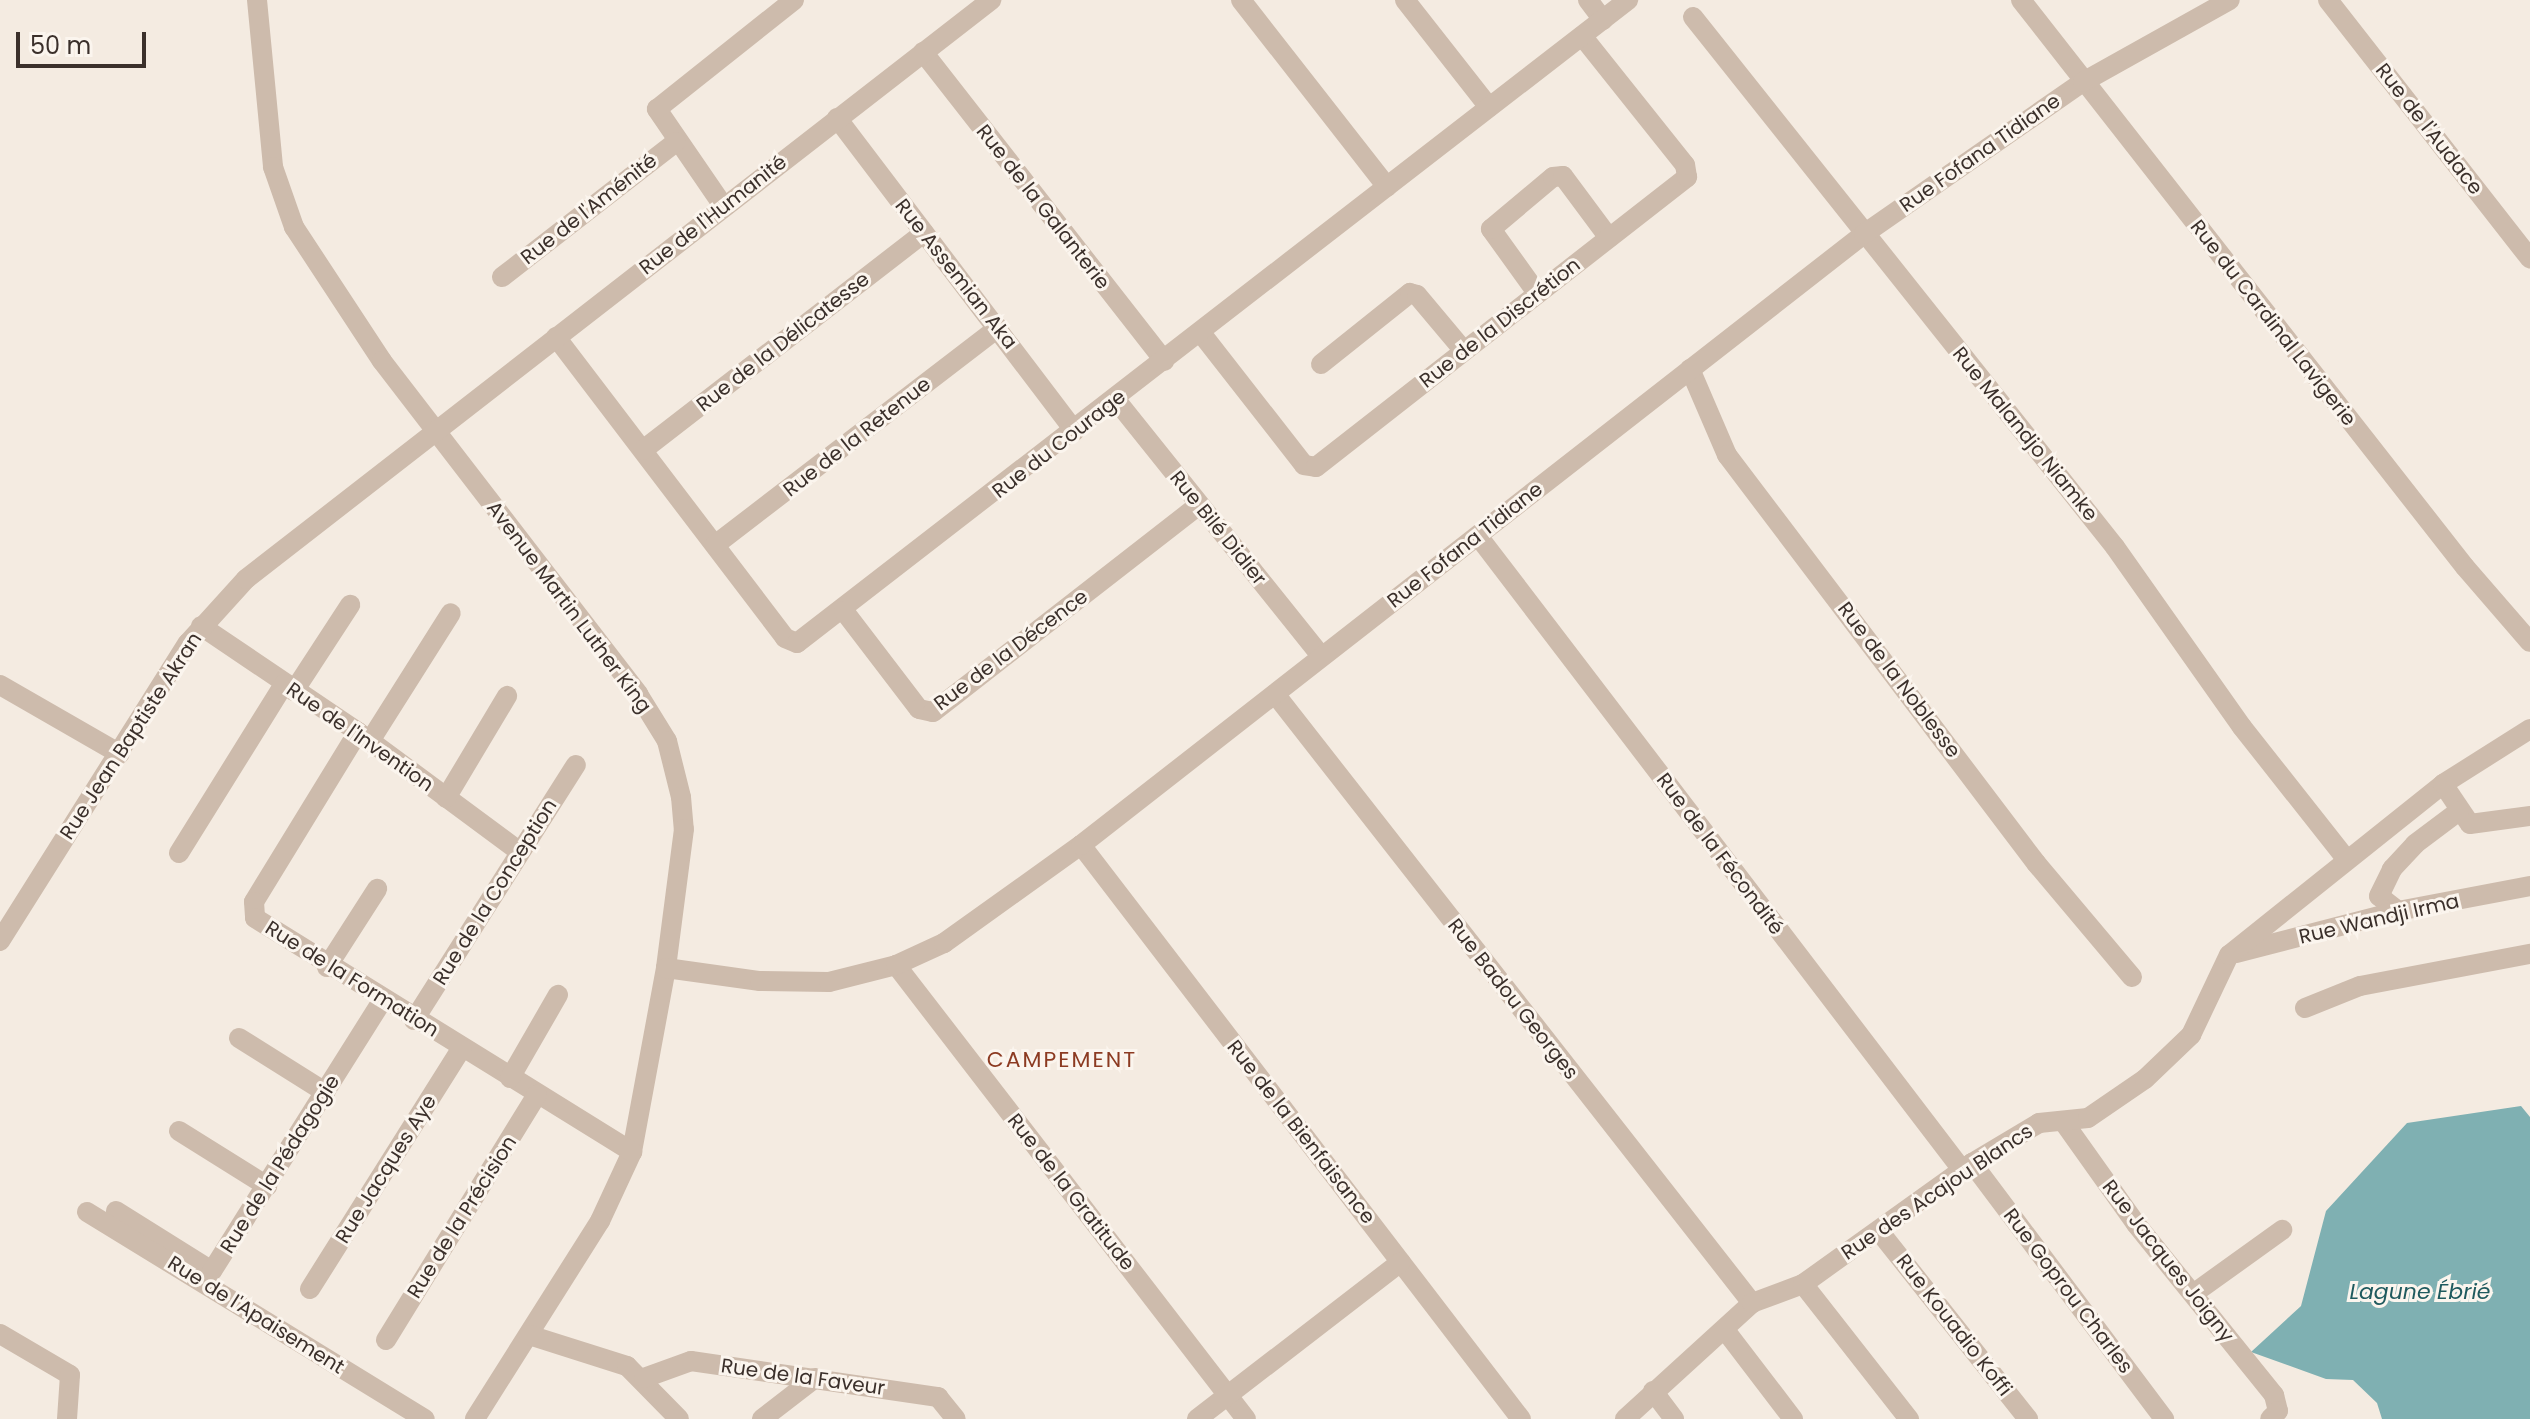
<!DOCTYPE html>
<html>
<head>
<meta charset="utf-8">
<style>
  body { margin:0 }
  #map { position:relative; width:2530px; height:1419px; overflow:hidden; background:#f4ebe1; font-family:Poppins,sans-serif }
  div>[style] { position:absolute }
  .water>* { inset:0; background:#7fb0b2 }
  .minor>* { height:20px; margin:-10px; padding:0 10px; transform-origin:10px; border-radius:10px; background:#cdbbac }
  span { translate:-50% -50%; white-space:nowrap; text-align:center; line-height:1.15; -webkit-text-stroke:6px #fbf5ee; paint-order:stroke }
  .street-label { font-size:20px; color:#3b302b }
  .neighbourhood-label { font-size:22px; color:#8c3b22; letter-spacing:2px }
  .water-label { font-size:22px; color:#1f5a5e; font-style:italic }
  .scale { position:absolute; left:16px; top:32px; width:130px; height:36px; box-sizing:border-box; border:4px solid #3b302b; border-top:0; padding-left:10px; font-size:24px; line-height:28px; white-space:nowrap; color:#3b302b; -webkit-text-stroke:6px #fbf5ee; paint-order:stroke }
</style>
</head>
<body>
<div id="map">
  <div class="water">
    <div style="clip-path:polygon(2521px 1106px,2530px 1117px,2530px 1419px,2382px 1419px,2377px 1403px,2353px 1380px,2326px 1379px,2251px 1352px,2301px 1306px,2326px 1211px,2407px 1123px)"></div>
  </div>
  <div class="minor">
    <div style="left:257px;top:0;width:168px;rotate:84.5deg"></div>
    <div style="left:273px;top:167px;width:64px;rotate:70.7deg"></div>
    <div style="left:294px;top:227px;width:160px;rotate:56.7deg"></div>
    <div style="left:382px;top:361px;width:420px;rotate:52.4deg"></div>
    <div style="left:638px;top:694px;width:55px;rotate:58.3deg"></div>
    <div style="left:667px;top:741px;width:58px;rotate:76deg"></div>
    <div style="left:681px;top:797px;width:32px;rotate:85deg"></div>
    <div style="left:684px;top:829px;width:140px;rotate:97.4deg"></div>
    <div style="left:666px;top:968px;width:187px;rotate:100.5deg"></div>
    <div style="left:632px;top:1152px;width:76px;rotate:114.9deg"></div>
    <div style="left:600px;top:1221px;width:234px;rotate:122.3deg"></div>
    <div style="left:1241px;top:0;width:237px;rotate:52deg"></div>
    <div style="left:1405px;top:0;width:136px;rotate:51.9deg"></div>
    <div style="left:1588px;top:0;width:25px;rotate:53deg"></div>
    <div style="left:2021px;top:0;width:720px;rotate:51.94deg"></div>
    <div style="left:2465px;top:567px;width:99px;rotate:49.1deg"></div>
    <div style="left:2328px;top:0;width:328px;rotate:52deg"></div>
    <div style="left:1693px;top:17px;width:677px;rotate:51.47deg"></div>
    <div style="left:2115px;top:547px;width:220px;rotate:54.8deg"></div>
    <div style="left:2242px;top:727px;width:169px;rotate:51.7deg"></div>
    <div style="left:923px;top:52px;width:392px;rotate:52deg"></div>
    <div style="left:837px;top:118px;width:393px;rotate:52.8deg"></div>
    <div style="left:724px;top:207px;width:119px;rotate:-124.4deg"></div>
    <div style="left:657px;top:109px;width:175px;rotate:-38.5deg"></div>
    <div style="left:502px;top:277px;width:220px;rotate:-37.8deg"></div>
    <div style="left:1537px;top:293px;width:79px;rotate:-125.7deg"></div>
    <div style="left:1491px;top:229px;width:81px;rotate:-40deg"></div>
    <div style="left:1553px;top:177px;width:10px;rotate:-6deg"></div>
    <div style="left:1563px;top:176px;width:77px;rotate:53.4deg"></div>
    <div style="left:1201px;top:333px;width:167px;rotate:52deg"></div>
    <div style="left:1304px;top:465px;width:12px;rotate:9deg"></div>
    <div style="left:1316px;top:467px;width:471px;rotate:-38deg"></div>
    <div style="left:1687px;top:177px;width:12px;rotate:-99deg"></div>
    <div style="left:1685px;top:165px;width:165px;rotate:-128.6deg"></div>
    <div style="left:556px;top:337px;width:378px;rotate:52.7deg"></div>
    <div style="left:785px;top:638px;width:13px;rotate:23deg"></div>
    <div style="left:797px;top:643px;width:1051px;rotate:-37.73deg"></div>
    <div style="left:1321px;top:364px;width:114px;rotate:-38.6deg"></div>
    <div style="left:1410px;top:293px;width:7px;rotate:16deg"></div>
    <div style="left:1417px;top:295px;width:73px;rotate:50deg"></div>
    <div style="left:1690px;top:369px;width:94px;rotate:66.7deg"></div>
    <div style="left:1727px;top:455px;width:512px;rotate:52.86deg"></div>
    <div style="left:2036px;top:863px;width:149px;rotate:49.9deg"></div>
    <div style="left:1116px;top:400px;width:328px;rotate:51.3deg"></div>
    <div style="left:643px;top:450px;width:355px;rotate:-37.7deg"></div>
    <div style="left:1478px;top:536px;width:799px;rotate:52.63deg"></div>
    <div style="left:715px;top:545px;width:357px;rotate:-37.5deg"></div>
    <div style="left:844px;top:611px;width:123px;rotate:52.6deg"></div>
    <div style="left:919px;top:709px;width:14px;rotate:12deg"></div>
    <div style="left:933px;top:712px;width:337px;rotate:-37.9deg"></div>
    <div style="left:201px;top:626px;width:189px;rotate:34deg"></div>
    <div style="left:358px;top:732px;width:200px;rotate:36.5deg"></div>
    <div style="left:0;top:685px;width:138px;rotate:29.9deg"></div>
    <div style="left:294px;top:691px;width:103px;rotate:-56.9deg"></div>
    <div style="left:1275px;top:694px;width:774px;rotate:51.93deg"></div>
    <div style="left:358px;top:732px;width:199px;rotate:121.5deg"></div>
    <div style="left:254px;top:902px;width:16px;rotate:86deg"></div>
    <div style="left:255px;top:918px;width:444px;rotate:31.8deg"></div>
    <div style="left:370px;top:741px;width:151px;rotate:-57.7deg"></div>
    <div style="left:2443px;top:784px;width:48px;rotate:56deg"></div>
    <div style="left:2470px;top:824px;width:61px;rotate:-7.6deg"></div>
    <div style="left:446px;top:798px;width:119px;rotate:-59.1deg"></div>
    <div style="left:1081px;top:845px;width:723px;rotate:52.53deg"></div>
    <div style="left:179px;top:853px;width:199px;rotate:-58.1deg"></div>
    <div style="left:2398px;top:911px;width:24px;rotate:-142deg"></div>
    <div style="left:2379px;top:896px;width:30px;rotate:-64deg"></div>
    <div style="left:2392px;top:869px;width:34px;rotate:-47deg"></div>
    <div style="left:2415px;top:844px;width:55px;rotate:-36.9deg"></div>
    <div style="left:0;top:941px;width:352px;rotate:-57.8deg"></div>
    <div style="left:188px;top:643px;width:86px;rotate:-47.8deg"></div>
    <div style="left:246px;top:579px;width:944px;rotate:-37.85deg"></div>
    <div style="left:2236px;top:953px;width:167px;rotate:-14.5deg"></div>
    <div style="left:2398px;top:911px;width:134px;rotate:-10.7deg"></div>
    <div style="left:896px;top:965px;width:573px;rotate:52.37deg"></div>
    <div style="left:327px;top:967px;width:93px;rotate:-57.3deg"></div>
    <div style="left:666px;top:968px;width:95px;rotate:7.9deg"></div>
    <div style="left:760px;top:981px;width:69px;rotate:0.8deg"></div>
    <div style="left:829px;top:982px;width:69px;rotate:-14.2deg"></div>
    <div style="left:896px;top:965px;width:53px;rotate:-24.6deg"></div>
    <div style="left:944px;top:943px;width:168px;rotate:-35.6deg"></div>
    <div style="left:1081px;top:845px;width:993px;rotate:-37.97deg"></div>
    <div style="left:1864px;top:234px;width:267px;rotate:-34.8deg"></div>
    <div style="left:2083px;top:82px;width:168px;rotate:-29.2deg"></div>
    <div style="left:2305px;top:1008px;width:59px;rotate:-21.8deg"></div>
    <div style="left:2360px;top:986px;width:173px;rotate:-10.7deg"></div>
    <div style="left:414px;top:1020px;width:302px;rotate:-57.6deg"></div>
    <div style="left:239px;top:1038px;width:102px;rotate:32.1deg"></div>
    <div style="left:510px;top:1078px;width:96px;rotate:-60deg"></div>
    <div style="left:2065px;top:1124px;width:123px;rotate:54.6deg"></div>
    <div style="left:2136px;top:1224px;width:220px;rotate:51.1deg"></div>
    <div style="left:2274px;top:1395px;width:16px;rotate:76deg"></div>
    <div style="left:2278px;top:1411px;width:11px;rotate:135deg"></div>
    <div style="left:179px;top:1131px;width:104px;rotate:32deg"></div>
    <div style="left:1972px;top:1163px;width:320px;rotate:53.1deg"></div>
    <div style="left:116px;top:1211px;width:113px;rotate:32deg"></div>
    <div style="left:212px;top:1271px;width:319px;rotate:-57.8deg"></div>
    <div style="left:87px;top:1212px;width:396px;rotate:31.5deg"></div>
    <div style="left:1879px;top:1231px;width:240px;rotate:51.6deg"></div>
    <div style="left:1803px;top:1284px;width:172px;rotate:51.9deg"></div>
    <div style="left:310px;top:1289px;width:284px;rotate:-57.8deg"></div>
    <div style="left:2193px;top:1294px;width:110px;rotate:-35.7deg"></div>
    <div style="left:1725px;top:1330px;width:112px;rotate:52.6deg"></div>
    <div style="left:0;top:1334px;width:81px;rotate:30.4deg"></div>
    <div style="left:70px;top:1375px;width:44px;rotate:93.9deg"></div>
    <div style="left:529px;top:1335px;width:103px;rotate:17.6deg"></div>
    <div style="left:627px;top:1366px;width:74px;rotate:45.5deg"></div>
    <div style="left:386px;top:1340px;width:288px;rotate:-58.4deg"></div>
    <div style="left:644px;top:1378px;width:50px;rotate:-19.9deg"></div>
    <div style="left:691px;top:1361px;width:250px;rotate:8.3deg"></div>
    <div style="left:938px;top:1397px;width:28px;rotate:51deg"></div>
    <div style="left:1653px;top:1391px;width:35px;rotate:53deg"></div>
    <div style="left:762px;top:1419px;width:67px;rotate:-37.7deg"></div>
    <div style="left:1197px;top:1419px;width:257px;rotate:-37.6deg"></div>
    <div style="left:1625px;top:1419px;width:172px;rotate:-42.4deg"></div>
    <div style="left:1752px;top:1303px;width:54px;rotate:-20.4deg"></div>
    <div style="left:1803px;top:1284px;width:208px;rotate:-35.6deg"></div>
    <div style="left:1972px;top:1163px;width:78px;rotate:-30.8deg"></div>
    <div style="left:2039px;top:1123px;width:49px;rotate:-5.8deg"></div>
    <div style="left:2088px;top:1118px;width:69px;rotate:-34.4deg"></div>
    <div style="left:2145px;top:1079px;width:64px;rotate:-43.7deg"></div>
    <div style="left:2191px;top:1035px;width:89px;rotate:-64.6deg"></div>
    <div style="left:2229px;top:955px;width:274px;rotate:-38.6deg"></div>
    <div style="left:2443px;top:784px;width:103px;rotate:-32.3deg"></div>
  </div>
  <div class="street-label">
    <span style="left:2429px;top:129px;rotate:52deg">Rue de l'Audace</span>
    <span style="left:1980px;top:153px;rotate:-35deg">Rue Fofana Tidiane</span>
    <span style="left:1043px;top:207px;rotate:52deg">Rue de la Galanterie</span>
    <span style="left:589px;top:209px;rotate:-38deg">Rue de l'Aménité</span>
    <span style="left:713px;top:215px;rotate:-38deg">Rue de l'Humanité</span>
    <span style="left:956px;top:274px;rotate:52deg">Rue Assemian Aka</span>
    <span style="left:1500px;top:323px;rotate:-38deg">Rue de la Discrétion</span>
    <span style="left:2273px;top:323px;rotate:52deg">Rue du Cardinal Lavigerie</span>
    <span style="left:783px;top:342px;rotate:-38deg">Rue de la Délicatesse</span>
    <span style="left:2025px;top:434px;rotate:51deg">Rue Malandjo Niamke</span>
    <span style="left:857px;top:437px;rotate:-38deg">Rue de la Retenue</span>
    <span style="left:1059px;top:444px;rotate:-38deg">Rue du Courage</span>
    <span style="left:1218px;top:528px;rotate:51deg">Rue Bilé Didier</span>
    <span style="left:1465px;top:545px;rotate:-38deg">Rue Fofana Tidiane</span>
    <span style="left:569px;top:607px;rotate:53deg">Avenue Martin Luther King</span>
    <span style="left:1011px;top:650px;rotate:-37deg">Rue de la Décence</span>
    <span style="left:1899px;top:680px;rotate:53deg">Rue de la Noblesse</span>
    <span style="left:131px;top:736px;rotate:-57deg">Rue Jean Baptiste Akran</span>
    <span style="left:360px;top:737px;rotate:35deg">Rue de l'Invention</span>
    <span style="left:1720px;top:854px;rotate:53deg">Rue de la Fécondité</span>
    <span style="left:495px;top:892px;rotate:-58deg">Rue de la Conception</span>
    <span style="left:2379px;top:919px;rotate:-13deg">Rue Wandji Irma</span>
    <span style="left:352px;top:979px;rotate:32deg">Rue de la Formation</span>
    <span style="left:1513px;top:999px;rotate:52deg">Rue Badou Georges</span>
    <span style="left:1301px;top:1132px;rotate:52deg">Rue de la Bienfaisance</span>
    <span style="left:280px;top:1164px;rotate:-58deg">Rue de la Pédagogie</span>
    <span style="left:386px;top:1169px;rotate:-58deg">Rue Jacques Aye</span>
    <span style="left:1071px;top:1192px;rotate:52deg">Rue de la Gratitude</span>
    <span style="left:1937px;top:1192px;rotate:-34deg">Rue des Acajou Blancs</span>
    <span style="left:462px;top:1217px;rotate:-58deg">Rue de la Précision</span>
    <span style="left:2168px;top:1261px;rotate:52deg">Rue Jacques Joigny</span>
    <span style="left:2068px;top:1291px;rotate:53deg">Rue Goprou Charles</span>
    <span style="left:256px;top:1315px;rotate:32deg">Rue de l'Apaisement</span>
    <span style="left:1954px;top:1325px;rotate:52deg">Rue Kouadio Koffi</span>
    <span style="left:803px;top:1377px;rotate:8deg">Rue de la Faveur</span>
  </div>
  <div class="neighbourhood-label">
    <span style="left:1062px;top:1060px">CAMPEMENT</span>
  </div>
  <div class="water-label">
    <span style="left:2420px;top:1292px">Lagune Ébrié</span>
  </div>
  <div class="scale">50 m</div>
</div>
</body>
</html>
